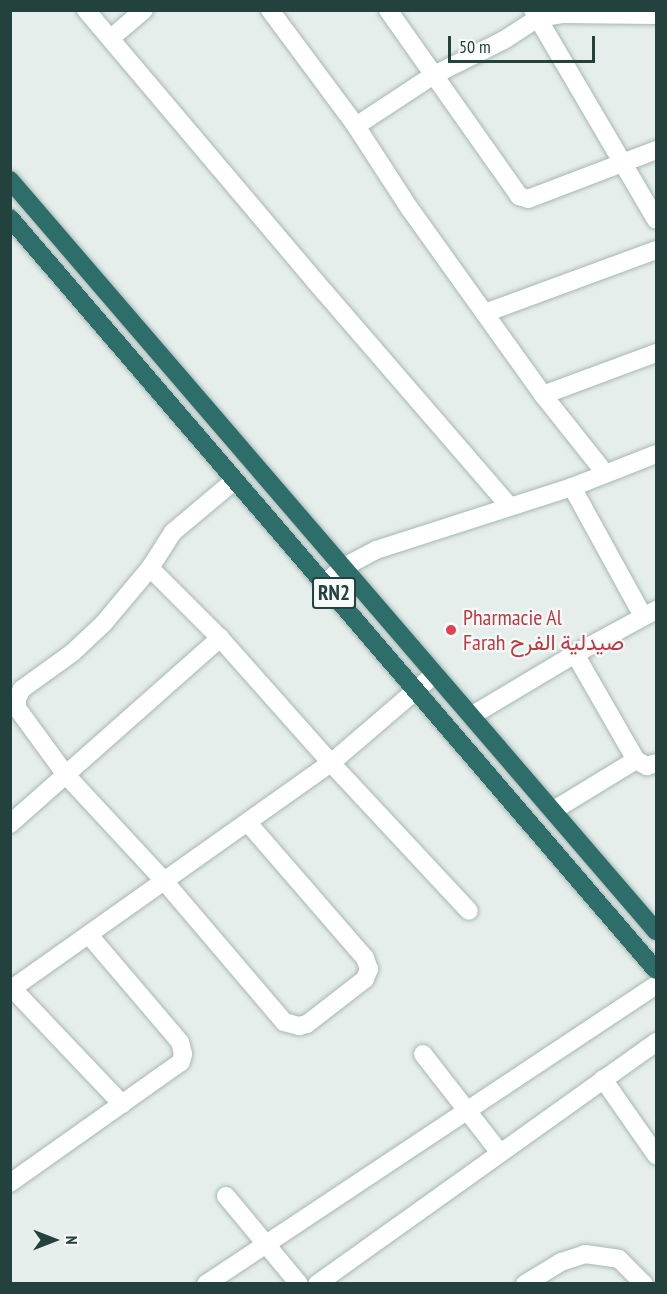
<!DOCTYPE html>
<html>
<head>
<meta charset="utf-8">
<style>
  body { margin:0 }
  #map { position:relative; width:667px; height:1294px; overflow:hidden; background:#e5eeeb; font-family:"PT Sans Narrow",Vazirmatn,sans-serif }
  div>[style] { position:absolute }
  .roads { filter:drop-shadow(0 0 2px #a7b7b3) drop-shadow(0 0 2px #a7b7b3) }
  .minor>* { height:18px; margin:-9px; padding:0 9px; transform-origin:9px; border-radius:9px; background:#fff }
  .highway>* { height:18px; margin:-9px; padding:0 9px; transform-origin:9px; border-radius:9px; background:#2e6e6a }
  .dots>* { width:16px; height:16px; translate:-50% -50%; box-sizing:border-box; border:3px solid #f6faf9; border-radius:50% }
  span { translate:-50% -50%; white-space:nowrap; text-align:center; line-height:1.15; -webkit-text-stroke:4.5px #f6faf9; paint-order:stroke }
  .shield-label span { padding:2px 4px; background:#f6faf9; border:2px solid; border-radius:4px; -webkit-text-stroke-width:0 }
  .shield-label { font-size:21px; color:#23413d; font-weight:700 }
  .health-label { font-size:22px; color:#be3a42 }
  .left { translate:0 -50%; text-align:left }
  .frame { position:absolute; inset:0; border:12px solid #23413d; pointer-events:none }
  .north { position:absolute; left:24px; top:1210px; width:60px; height:60px; -webkit-text-stroke:4px #f6faf9; paint-order:stroke; rotate:90deg; font-size:16px; font-weight:700; line-height:24px; text-align:center; color:#23413d }
  .north::after { content:''; display:block; margin:auto; width:21px; height:27px; background:#23413d; clip-path:polygon(50% 0,100% 100%,50% 72%,0 100%) }
  .scale { position:absolute; left:448px; top:36px; width:147px; height:27px; box-sizing:border-box; border:3px solid #23413d; border-top:0; padding-left:8px; font-size:18px; line-height:21px; white-space:nowrap; color:#23413d; -webkit-text-stroke:4px #f6faf9; paint-order:stroke }
</style>
</head>
<body>
<div id="map">
  <div class="roads">
    <div class="minor">
      <div style="left:86px;top:10px;width:355px;rotate:49.8deg"></div>
      <div style="left:315px;top:281px;width:298px;rotate:49.2deg"></div>
      <div style="left:270px;top:10px;width:144px;rotate:53.4deg"></div>
      <div style="left:356px;top:126px;width:99px;rotate:57deg"></div>
      <div style="left:410px;top:209px;width:229px;rotate:54.4deg"></div>
      <div style="left:543px;top:395px;width:100px;rotate:51.5deg"></div>
      <div style="left:388px;top:10px;width:228px;rotate:54.8deg"></div>
      <div style="left:519px;top:196px;width:9px;rotate:18deg"></div>
      <div style="left:528px;top:199px;width:137px;rotate:-20.9deg"></div>
      <div style="left:533px;top:10px;width:243px;rotate:59.6deg"></div>
      <div style="left:111px;top:38px;width:43px;rotate:-40.3deg"></div>
      <div style="left:356px;top:126px;width:91px;rotate:-33.3deg"></div>
      <div style="left:432px;top:76px;width:80px;rotate:-26.6deg"></div>
      <div style="left:504px;top:40px;width:40px;rotate:-32.9deg"></div>
      <div style="left:538px;top:18px;width:26px;rotate:-9deg"></div>
      <div style="left:564px;top:14px;width:92px;rotate:0.6deg"></div>
      <div style="left:485px;top:313px;width:182px;rotate:-20.2deg"></div>
      <div style="left:543px;top:395px;width:121px;rotate:-20.4deg"></div>
      <div style="left:235px;top:480px;width:81px;rotate:140deg"></div>
      <div style="left:173px;top:532px;width:43px;rotate:122.6deg"></div>
      <div style="left:150px;top:568px;width:73px;rotate:130deg"></div>
      <div style="left:103px;top:624px;width:42px;rotate:136.9deg"></div>
      <div style="left:72px;top:653px;width:62px;rotate:144.2deg"></div>
      <div style="left:22px;top:689px;width:11px;rotate:117deg"></div>
      <div style="left:17px;top:699px;width:9px;rotate:90deg"></div>
      <div style="left:17px;top:708px;width:83px;rotate:53.8deg"></div>
      <div style="left:66px;top:775px;width:146px;rotate:47.2deg"></div>
      <div style="left:165px;top:882px;width:184px;rotate:49.6deg"></div>
      <div style="left:284px;top:1022px;width:16px;rotate:15deg"></div>
      <div style="left:299px;top:1026px;width:8px;rotate:-14deg"></div>
      <div style="left:307px;top:1024px;width:73px;rotate:-37.8deg"></div>
      <div style="left:365px;top:979px;width:11px;rotate:-68deg"></div>
      <div style="left:369px;top:969px;width:12px;rotate:-110deg"></div>
      <div style="left:365px;top:958px;width:179px;rotate:-130.9deg"></div>
      <div style="left:572px;top:487px;width:147px;rotate:61.2deg"></div>
      <div style="left:150px;top:568px;width:99px;rotate:45deg"></div>
      <div style="left:220px;top:638px;width:167px;rotate:48.4deg"></div>
      <div style="left:331px;top:763px;width:202px;rotate:47deg"></div>
      <div style="left:325px;top:583px;width:25px;rotate:-40deg"></div>
      <div style="left:344px;top:567px;width:36px;rotate:-28deg"></div>
      <div style="left:376px;top:550px;width:206px;rotate:-17.8deg"></div>
      <div style="left:572px;top:487px;width:90px;rotate:-21.4deg"></div>
      <div style="left:575px;top:654px;width:122px;rotate:60.1deg"></div>
      <div style="left:636px;top:760px;width:13px;rotate:29deg"></div>
      <div style="left:647px;top:766px;width:9px;rotate:-18deg"></div>
      <div style="left:471px;top:716px;width:121px;rotate:-30.8deg"></div>
      <div style="left:575px;top:654px;width:92px;rotate:-28.5deg"></div>
      <div style="left:554px;top:810px;width:96px;rotate:-31.4deg"></div>
      <div style="left:10px;top:824px;width:281px;rotate:-41.5deg"></div>
      <div style="left:10px;top:986px;width:163px;rotate:46.5deg"></div>
      <div style="left:10px;top:990px;width:393px;rotate:-35.3deg"></div>
      <div style="left:331px;top:763px;width:137px;rotate:-40.6deg"></div>
      <div style="left:423px;top:1054px;width:125px;rotate:52.1deg"></div>
      <div style="left:603px;top:1079px;width:93px;rotate:55.1deg"></div>
      <div style="left:10px;top:1183px;width:209px;rotate:-35.3deg"></div>
      <div style="left:181px;top:1062px;width:8px;rotate:-76deg"></div>
      <div style="left:183px;top:1054px;width:12px;rotate:-104deg"></div>
      <div style="left:180px;top:1042px;width:140px;rotate:-130.4deg"></div>
      <div style="left:226px;top:1196px;width:114px;rotate:50.3deg"></div>
      <div style="left:206px;top:1284px;width:540px;rotate:-33.6deg"></div>
      <div style="left:317px;top:1284px;width:417px;rotate:-35.5deg"></div>
      <div style="left:525px;top:1284px;width:42px;rotate:-31.4deg"></div>
      <div style="left:561px;top:1262px;width:25px;rotate:-18deg"></div>
      <div style="left:585px;top:1254px;width:34px;rotate:8deg"></div>
      <div style="left:619px;top:1259px;width:35px;rotate:45deg"></div>
    </div>
    <div class="highway">
      <div style="left:10px;top:180px;width:991px;rotate:49.3deg"></div>
      <div style="left:10px;top:218px;width:991px;rotate:49.34deg"></div>
    </div>
  </div>
  <div class="dots">
    <div style="left:451px;top:630px;background:#e0444e"></div>
  </div>
  <div class="shield-label">
    <span style="left:334px;top:593px">RN2</span>
  </div>
  <div class="health-label">
    <span class="left" style="left:463px;top:630px">Pharmacie Al<br>Farah صيدلية الفرح</span>
  </div>
  <div class="frame"></div>
  <div class="north">N</div>
  <div class="scale">50 m</div>
</div>
</body>
</html>
